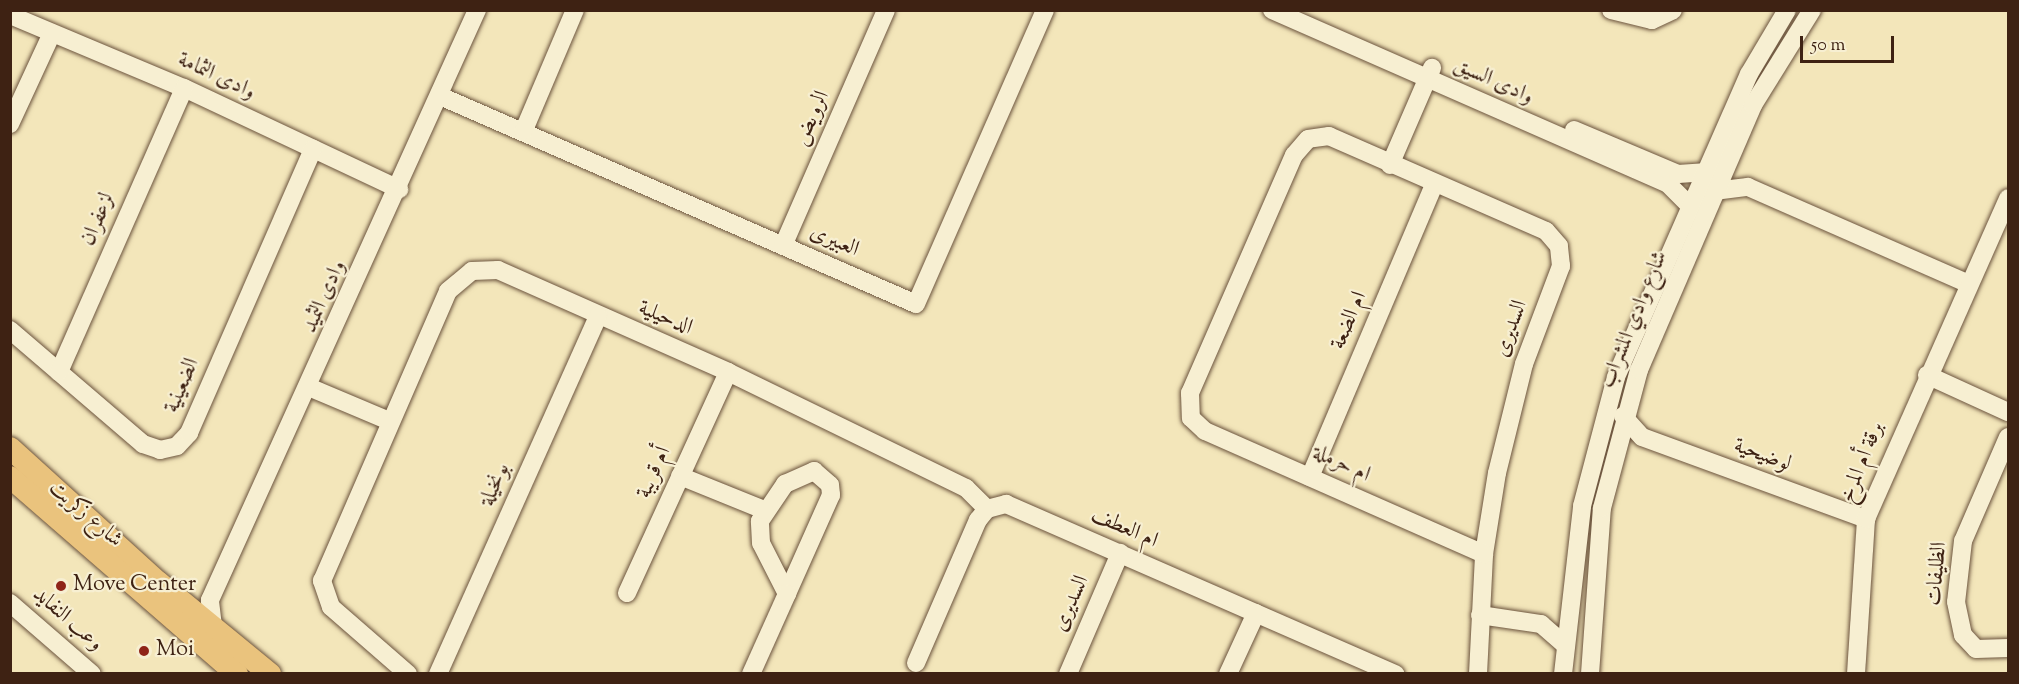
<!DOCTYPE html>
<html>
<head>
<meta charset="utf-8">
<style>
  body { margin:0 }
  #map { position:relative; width:2019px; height:684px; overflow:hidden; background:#f3e6ba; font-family:"Sorts Mill Goudy",Amiri,serif }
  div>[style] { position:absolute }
  .roads { filter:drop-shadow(0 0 2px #6b533d) drop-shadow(0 0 2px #6b533d) }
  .minor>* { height:18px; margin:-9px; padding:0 9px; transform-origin:9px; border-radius:9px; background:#f7efd2 }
  .major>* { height:22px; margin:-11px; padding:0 11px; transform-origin:11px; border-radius:11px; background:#eac37d }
  .dots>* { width:16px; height:16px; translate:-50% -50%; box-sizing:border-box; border:3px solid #f7efd2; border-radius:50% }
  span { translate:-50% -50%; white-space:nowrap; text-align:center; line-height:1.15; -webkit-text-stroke:4.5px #f7efd2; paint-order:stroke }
  .street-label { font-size:22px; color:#3e2213 }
  .poi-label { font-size:22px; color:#3e2213 }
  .left { translate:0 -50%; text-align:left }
  .frame { position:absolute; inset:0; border:12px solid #3e2213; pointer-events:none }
  .scale { position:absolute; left:1800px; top:36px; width:94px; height:27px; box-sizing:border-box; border:3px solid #3e2213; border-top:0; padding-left:8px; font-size:18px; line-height:21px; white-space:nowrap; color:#3e2213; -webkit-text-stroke:4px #f7efd2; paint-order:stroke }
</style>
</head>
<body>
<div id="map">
  <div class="roads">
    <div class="minor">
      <div style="left:1272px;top:10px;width:433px;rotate:23.7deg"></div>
      <div style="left:1668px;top:184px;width:30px;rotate:45deg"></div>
      <div style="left:1611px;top:10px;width:42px;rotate:13.7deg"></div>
      <div style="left:1652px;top:20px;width:23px;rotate:-25deg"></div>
      <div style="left:10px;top:15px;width:189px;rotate:22.8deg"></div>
      <div style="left:184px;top:88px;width:238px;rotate:25.2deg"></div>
      <div style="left:440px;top:96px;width:519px;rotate:23.6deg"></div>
      <div style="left:916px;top:304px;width:321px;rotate:-66.3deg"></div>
      <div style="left:10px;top:124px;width:100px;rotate:-65.2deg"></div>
      <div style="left:524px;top:130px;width:130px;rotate:-67deg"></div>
      <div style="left:1574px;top:130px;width:113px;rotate:22.9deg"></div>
      <div style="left:1678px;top:174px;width:26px;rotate:-4deg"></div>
      <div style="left:1390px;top:165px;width:106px;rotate:-66.6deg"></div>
      <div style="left:1714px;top:191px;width:34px;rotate:-7deg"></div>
      <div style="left:1748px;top:187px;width:241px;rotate:23.7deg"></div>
      <div style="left:783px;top:246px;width:257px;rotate:-66.4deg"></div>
      <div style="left:10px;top:330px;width:175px;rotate:40.6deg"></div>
      <div style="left:143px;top:444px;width:18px;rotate:19deg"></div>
      <div style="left:160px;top:450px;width:17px;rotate:-13deg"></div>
      <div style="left:177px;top:446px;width:18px;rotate:-47deg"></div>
      <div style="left:189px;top:433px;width:310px;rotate:-66.4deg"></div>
      <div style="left:59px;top:372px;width:310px;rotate:-66.2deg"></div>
      <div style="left:1927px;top:375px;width:89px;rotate:24.6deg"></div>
      <div style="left:311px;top:388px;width:85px;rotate:22.9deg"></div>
      <div style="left:1623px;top:416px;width:28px;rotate:48deg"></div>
      <div style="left:1642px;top:437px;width:239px;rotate:20.1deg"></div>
      <div style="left:2008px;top:437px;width:113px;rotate:113.4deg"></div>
      <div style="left:1963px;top:541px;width:61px;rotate:96.5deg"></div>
      <div style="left:1956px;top:602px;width:34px;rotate:78deg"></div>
      <div style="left:1963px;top:635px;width:19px;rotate:47deg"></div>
      <div style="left:1976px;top:649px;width:32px;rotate:-2deg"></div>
      <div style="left:814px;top:471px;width:21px;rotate:41deg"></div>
      <div style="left:830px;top:485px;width:10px;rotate:84deg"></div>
      <div style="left:831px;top:495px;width:108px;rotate:114deg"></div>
      <div style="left:787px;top:594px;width:57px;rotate:-117deg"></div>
      <div style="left:761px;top:543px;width:22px;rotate:-93deg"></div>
      <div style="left:760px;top:521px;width:45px;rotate:-56deg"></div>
      <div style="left:785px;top:484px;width:32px;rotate:-24deg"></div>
      <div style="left:680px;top:476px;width:91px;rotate:22deg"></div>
      <div style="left:1310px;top:477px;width:319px;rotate:-67deg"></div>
      <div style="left:627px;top:593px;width:243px;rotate:-65.4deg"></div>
      <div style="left:10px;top:603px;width:108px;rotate:40.9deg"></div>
      <div style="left:1480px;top:615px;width:62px;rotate:8.4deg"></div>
      <div style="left:1541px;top:624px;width:30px;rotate:41deg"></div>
      <div style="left:213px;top:626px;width:26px;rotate:-97deg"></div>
      <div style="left:210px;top:600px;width:648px;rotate:-65.65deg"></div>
      <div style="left:916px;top:663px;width:156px;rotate:-66.6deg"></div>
      <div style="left:978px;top:520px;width:14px;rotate:-51deg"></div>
      <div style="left:987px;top:509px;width:20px;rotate:-15deg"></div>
      <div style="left:1006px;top:504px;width:425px;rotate:23.6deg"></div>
      <div style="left:408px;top:674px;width:102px;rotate:-139deg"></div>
      <div style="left:331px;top:607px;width:28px;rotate:-109deg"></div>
      <div style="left:322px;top:581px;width:316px;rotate:-66.5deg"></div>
      <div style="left:448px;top:291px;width:31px;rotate:-40deg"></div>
      <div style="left:472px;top:271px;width:26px;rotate:-2deg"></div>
      <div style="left:498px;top:270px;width:252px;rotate:23.9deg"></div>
      <div style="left:728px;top:372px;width:265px;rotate:26deg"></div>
      <div style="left:966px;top:488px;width:30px;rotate:45deg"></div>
      <div style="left:438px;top:674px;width:392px;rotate:-65.9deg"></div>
      <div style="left:751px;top:674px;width:88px;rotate:-65.8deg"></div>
      <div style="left:1068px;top:674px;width:132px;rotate:-66.7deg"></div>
      <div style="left:1228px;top:674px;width:67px;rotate:-65.3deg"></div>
      <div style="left:1478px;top:674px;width:120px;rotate:-87.1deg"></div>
      <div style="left:1484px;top:554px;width:82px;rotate:-80.9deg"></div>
      <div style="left:1497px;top:473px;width:112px;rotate:-76.1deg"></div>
      <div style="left:1524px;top:364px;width:105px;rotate:-69.3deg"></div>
      <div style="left:1561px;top:266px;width:20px;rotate:-96deg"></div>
      <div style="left:1559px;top:246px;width:20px;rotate:-131deg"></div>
      <div style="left:1546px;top:231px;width:237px;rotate:-156.4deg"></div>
      <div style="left:1329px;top:136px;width:21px;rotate:172deg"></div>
      <div style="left:1308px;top:139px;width:21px;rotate:131deg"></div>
      <div style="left:1294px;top:155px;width:260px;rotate:113.6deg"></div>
      <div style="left:1190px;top:393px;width:25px;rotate:88deg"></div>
      <div style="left:1191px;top:418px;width:19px;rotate:43deg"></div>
      <div style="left:1205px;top:431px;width:305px;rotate:23.8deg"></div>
      <div style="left:1563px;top:674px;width:169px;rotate:-83.5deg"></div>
      <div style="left:1582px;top:506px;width:133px;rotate:-75.2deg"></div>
      <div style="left:1616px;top:377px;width:331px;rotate:-66.3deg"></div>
      <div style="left:1749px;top:74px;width:74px;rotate:-59.3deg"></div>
      <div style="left:1590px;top:674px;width:166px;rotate:-85.9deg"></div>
      <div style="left:1602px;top:508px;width:143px;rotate:-75deg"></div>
      <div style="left:1639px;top:370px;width:288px;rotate:-66.7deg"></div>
      <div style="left:1753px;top:105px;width:112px;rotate:-58.2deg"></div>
      <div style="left:1856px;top:674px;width:155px;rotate:-86.3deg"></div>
      <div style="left:1866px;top:519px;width:351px;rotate:-66.1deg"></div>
    </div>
    <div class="major">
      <div style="left:10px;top:448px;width:200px;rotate:42.2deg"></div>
      <div style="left:158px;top:582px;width:145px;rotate:39.4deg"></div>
      <div style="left:10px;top:477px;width:301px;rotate:41deg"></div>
    </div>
  </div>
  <div class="dots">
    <div style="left:61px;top:586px;background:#8f2418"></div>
    <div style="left:144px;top:651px;background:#8f2418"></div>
  </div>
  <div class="street-label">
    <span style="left:216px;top:77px;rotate:25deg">وادى الثمامة</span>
    <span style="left:1493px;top:82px;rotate:24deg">وادى السيق</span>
    <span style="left:813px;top:119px;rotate:-66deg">الرويض</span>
    <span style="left:99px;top:220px;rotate:-66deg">لزعفران</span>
    <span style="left:834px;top:242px;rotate:23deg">العبيرى</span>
    <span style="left:325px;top:297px;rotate:-66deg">وادى الثميد</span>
    <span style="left:665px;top:319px;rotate:23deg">الدحيلية</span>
    <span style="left:1635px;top:320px;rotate:-68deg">شارع وادي المشراب</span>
    <span style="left:1350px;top:321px;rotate:-67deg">ام الضعة</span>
    <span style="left:1512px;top:329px;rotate:-70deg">السديرى</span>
    <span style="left:183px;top:386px;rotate:-67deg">الضعينية</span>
    <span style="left:1762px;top:456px;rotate:20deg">لوضيحية</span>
    <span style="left:1863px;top:463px;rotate:-68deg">برقة أم المرخ</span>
    <span style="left:1341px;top:465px;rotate:24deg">ام حرملة</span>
    <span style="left:655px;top:473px;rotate:-66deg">أم قريبة</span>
    <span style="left:496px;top:485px;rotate:-66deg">بونخيلة</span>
    <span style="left:85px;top:515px;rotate:41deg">شارع زكريت</span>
    <span style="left:1124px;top:529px;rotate:24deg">ام العطف</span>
    <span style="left:1938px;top:574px;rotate:-85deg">الظليفات</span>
    <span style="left:1072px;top:604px;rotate:-66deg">السديرى</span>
    <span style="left:67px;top:620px;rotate:41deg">وعب النفايد</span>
  </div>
  <div class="poi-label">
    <span class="left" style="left:73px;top:586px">Move Center</span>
    <span class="left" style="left:156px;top:651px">Moi</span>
  </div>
  <div class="frame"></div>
  <div class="scale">50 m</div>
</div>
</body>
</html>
